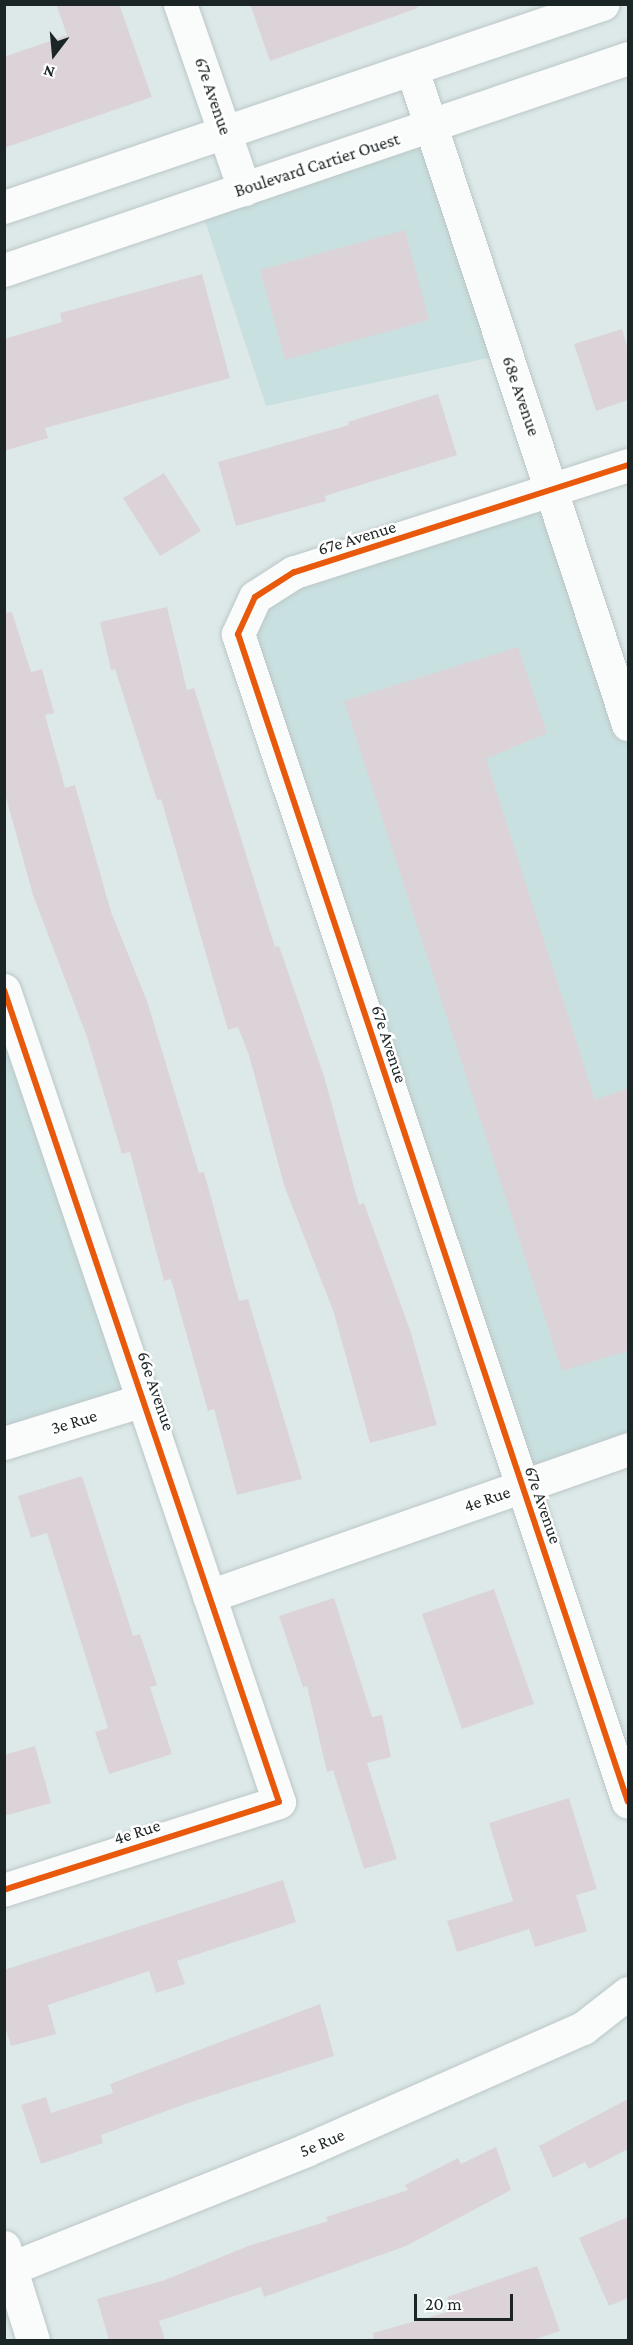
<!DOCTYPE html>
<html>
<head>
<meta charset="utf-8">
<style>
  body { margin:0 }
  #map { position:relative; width:633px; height:2345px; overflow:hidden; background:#dde9e9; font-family:"Crimson Pro",serif }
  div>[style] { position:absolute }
  .built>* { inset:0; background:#c9e0e0 }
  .building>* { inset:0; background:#dcd3d8 }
  .roads { filter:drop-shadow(0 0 2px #bcc6c6) drop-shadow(0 0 2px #bcc6c6) }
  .minor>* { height:33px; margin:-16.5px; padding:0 16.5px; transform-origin:16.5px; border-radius:16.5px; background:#fafcfc }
  .tertiary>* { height:33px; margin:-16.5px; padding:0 16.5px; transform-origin:16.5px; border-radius:16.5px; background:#fafcfc }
  .cycleway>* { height:6px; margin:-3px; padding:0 3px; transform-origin:3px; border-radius:3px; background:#e8590c }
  span { translate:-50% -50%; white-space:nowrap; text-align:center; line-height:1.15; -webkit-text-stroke:5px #fff; paint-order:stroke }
  .street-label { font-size:18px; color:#1c2525 }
  .frame { position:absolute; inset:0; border:6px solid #1c2525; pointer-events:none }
  .north { position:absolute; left:24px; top:24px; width:60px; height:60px; -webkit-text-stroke:4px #fff; paint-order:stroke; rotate:196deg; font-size:16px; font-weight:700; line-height:24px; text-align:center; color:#1c2525 }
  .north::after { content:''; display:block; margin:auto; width:21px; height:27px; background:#1c2525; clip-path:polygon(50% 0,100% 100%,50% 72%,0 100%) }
  .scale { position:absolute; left:414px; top:2294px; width:99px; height:27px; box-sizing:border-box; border:3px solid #1c2525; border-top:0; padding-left:8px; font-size:18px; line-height:21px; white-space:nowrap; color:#1c2525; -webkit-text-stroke:4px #fff; paint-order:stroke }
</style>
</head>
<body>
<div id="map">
  <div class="built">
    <div style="clip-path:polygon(431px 128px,507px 354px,266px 406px,199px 203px)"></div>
    <div style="clip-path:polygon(552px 488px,628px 724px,628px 1449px,521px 1487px,238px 634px,255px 597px)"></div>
    <div style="clip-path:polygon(4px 990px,143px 1400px,4px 1443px)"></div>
  </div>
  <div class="building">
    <div style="clip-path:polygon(56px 4px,119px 4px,152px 97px,4px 148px,4px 57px,67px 35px)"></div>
    <div style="clip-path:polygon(250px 4px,417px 4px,418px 8px,270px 61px)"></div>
    <div style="clip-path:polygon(405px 230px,429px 320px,285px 360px,260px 270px)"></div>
    <div style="clip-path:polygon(202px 274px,230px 378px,45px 428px,48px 438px,4px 451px,4px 339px,62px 322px,60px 313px)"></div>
    <div style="clip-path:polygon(622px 329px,628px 349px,628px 400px,596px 411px,574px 344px)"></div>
    <div style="clip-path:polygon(438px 394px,457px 455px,325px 496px,326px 501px,236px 526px,218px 462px,349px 425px,348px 422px)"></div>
    <div style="clip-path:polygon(164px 473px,201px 531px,160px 556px,123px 498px)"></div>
    <div style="clip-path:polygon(167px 607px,187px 690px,194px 688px,275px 947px,279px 946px,324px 1076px,359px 1205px,364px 1203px,411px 1333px,437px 1425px,370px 1443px,334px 1313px,284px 1185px,249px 1055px,238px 1027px,228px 1030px,161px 799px,157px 800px,115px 669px,111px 670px,100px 622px)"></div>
    <div style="clip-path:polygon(12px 612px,31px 672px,42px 669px,54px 713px,45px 715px,65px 788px,75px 785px,111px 912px,147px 1001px,199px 1173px,204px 1172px,239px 1301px,248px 1299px,302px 1479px,237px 1495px,214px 1409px,208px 1411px,171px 1279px,164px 1281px,130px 1152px,122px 1154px,87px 1037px,33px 895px,4px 790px,4px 613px)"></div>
    <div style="clip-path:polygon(518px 647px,547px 733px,486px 759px,595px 1100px,628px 1088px,628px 1351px,562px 1371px,344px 701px)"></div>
    <div style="clip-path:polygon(82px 1476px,133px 1636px,140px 1634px,157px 1685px,150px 1687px,172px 1754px,109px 1774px,95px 1732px,108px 1728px,47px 1533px,31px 1538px,18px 1496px)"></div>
    <div style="clip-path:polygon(494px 1589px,534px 1704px,462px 1729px,422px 1614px)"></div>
    <div style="clip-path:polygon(334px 1598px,372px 1717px,382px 1715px,391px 1757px,367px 1763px,397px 1859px,364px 1869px,333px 1770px,327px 1772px,307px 1686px,303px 1687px,279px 1616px)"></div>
    <div style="clip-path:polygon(35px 1746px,51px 1803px,4px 1816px,4px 1755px)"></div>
    <div style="clip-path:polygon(569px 1798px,597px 1889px,576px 1895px,587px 1931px,535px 1947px,529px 1929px,457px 1952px,447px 1921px,513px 1901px,489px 1823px)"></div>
    <div style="clip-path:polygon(283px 1880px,296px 1922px,177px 1961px,185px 1984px,156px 1993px,149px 1971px,48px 2005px,56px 2034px,11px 2046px,4px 2023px,4px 1970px)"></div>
    <div style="clip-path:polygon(320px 2004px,334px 2056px,188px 2103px,101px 2135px,103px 2143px,41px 2164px,21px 2105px,46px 2097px,51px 2113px,113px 2093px,110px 2084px)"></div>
    <div style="clip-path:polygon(628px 2099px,628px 2149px,589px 2169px,585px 2162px,553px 2178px,539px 2146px)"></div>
    <div style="clip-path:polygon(496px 2147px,511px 2190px,406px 2246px,264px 2297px,261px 2287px,159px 2321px,165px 2340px,109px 2340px,97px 2299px,165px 2280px,248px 2246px,328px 2221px,326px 2217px,408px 2190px,405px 2185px,458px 2158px,461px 2164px)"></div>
    <div style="clip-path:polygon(628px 2217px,628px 2298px,609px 2306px,579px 2238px)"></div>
    <div style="clip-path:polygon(537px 2266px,560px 2331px,533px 2340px,374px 2340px,373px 2333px,451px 2311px,447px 2297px)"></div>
  </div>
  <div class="roads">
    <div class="minor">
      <div style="left:180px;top:4px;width:196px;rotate:70.9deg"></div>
      <div style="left:412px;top:69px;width:690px;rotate:71.75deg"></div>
      <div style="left:628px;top:465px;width:351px;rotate:162.2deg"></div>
      <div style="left:294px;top:572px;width:46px;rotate:147.3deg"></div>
      <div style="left:255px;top:597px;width:41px;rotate:114.7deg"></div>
      <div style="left:238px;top:634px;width:1231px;rotate:71.54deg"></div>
      <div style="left:4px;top:990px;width:857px;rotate:71.29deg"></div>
      <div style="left:279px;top:1802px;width:289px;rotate:162.3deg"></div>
      <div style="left:4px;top:1443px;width:145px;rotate:-17.2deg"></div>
      <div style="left:209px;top:1596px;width:444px;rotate:-19.3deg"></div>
      <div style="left:4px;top:2247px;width:97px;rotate:72.7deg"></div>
      <div style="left:4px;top:2271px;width:325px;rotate:-21.8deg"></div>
      <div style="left:306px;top:2150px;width:303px;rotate:-23.8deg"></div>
      <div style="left:583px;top:2028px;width:57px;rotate:-37.9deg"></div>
    </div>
    <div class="tertiary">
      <div style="left:4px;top:207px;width:632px;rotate:-18.75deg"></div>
      <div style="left:4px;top:270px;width:659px;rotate:-18.76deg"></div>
    </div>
  </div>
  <div class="cycleway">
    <div style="left:628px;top:465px;width:351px;rotate:162.2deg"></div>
    <div style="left:294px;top:572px;width:46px;rotate:147.3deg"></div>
    <div style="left:255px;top:597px;width:41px;rotate:114.7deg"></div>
    <div style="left:238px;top:634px;width:1231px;rotate:71.54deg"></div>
    <div style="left:4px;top:990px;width:857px;rotate:71.29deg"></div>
    <div style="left:279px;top:1802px;width:289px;rotate:162.3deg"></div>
  </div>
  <div class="street-label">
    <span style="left:213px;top:96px;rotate:71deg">67e Avenue</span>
    <span style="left:317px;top:165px;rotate:-18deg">Boulevard Cartier Ouest</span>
    <span style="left:521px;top:396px;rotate:71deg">68e Avenue</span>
    <span style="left:357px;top:538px;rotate:-17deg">67e Avenue</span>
    <span style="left:389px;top:1044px;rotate:72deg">67e Avenue</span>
    <span style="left:156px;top:1391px;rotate:71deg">66e Avenue</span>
    <span style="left:74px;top:1422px;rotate:-17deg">3e Rue</span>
    <span style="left:487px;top:1499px;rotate:-19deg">4e Rue</span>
    <span style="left:543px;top:1505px;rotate:71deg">67e Avenue</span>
    <span style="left:137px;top:1832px;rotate:-18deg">4e Rue</span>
    <span style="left:322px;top:2143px;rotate:-23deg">5e Rue</span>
  </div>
  <div class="frame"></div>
  <div class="north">N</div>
  <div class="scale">20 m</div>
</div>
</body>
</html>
